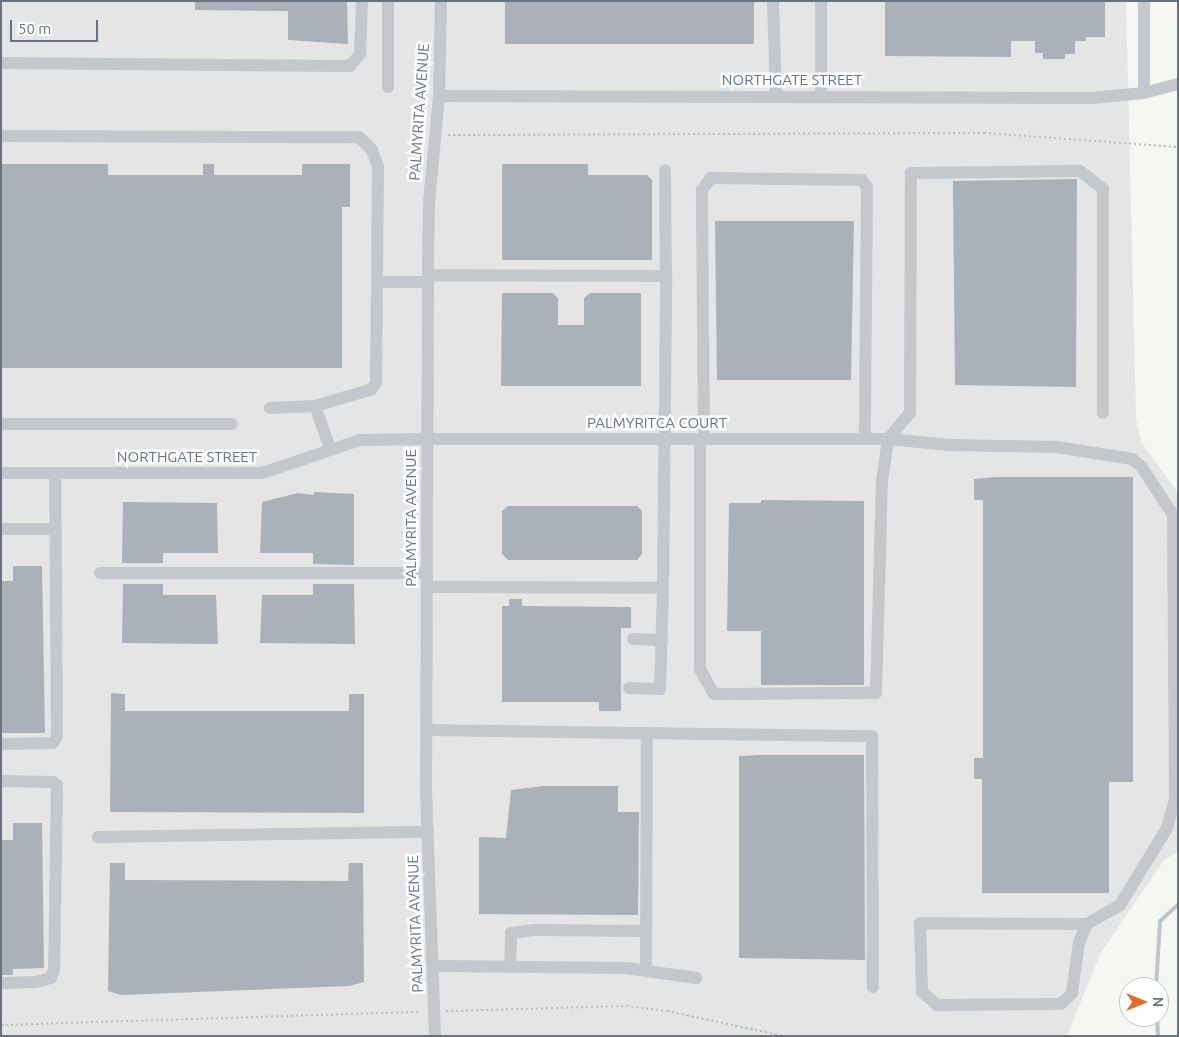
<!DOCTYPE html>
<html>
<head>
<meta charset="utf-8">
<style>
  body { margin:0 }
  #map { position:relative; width:1179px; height:1037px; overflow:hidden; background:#f6f6f3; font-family:Ubuntu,sans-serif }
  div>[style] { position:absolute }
  .built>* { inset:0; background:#e4e5e4 }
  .stream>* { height:4px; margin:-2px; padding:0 2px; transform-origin:2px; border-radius:2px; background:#bcc6cb }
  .building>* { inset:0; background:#abb1b8 }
  .path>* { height:2px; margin-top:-1px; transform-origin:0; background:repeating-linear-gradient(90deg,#bcbec0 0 2.5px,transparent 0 5px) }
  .minor>* { height:12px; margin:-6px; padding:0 6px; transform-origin:6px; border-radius:6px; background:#c4c7cb }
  span { translate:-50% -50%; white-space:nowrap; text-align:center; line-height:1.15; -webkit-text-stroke:5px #fff; paint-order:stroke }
  .street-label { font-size:15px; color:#657384 }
  .frame { position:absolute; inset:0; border:2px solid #657384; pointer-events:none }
  .north { position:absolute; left:1119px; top:977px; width:50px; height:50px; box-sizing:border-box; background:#fff; border:1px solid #c1c7ce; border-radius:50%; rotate:90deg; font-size:14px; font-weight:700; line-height:20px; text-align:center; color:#657384 }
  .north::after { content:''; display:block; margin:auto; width:18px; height:22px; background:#e26927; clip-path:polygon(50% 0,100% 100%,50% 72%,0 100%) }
  .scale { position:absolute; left:10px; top:20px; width:88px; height:22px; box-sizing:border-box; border:2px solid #657384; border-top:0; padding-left:6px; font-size:15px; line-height:18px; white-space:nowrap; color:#657384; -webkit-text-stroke:4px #fff; paint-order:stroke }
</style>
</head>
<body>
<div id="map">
  <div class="built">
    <div style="clip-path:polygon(1px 1px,1126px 1px,1136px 418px,1141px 442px,1178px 493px,1178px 852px,1164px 860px,1100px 954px,1067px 1036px,1px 1036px)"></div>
  </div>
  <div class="stream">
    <div style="left:1156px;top:987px;width:66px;rotate:-86.5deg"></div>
    <div style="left:1160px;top:921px;width:24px;rotate:-42deg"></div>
    <div style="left:1157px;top:1017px;width:19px;rotate:87deg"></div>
  </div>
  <div class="building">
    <div style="clip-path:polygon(195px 1px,347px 1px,348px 44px,288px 40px,288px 11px,195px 10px)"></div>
    <div style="clip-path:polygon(505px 1px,754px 1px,754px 44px,505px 44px)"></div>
    <div style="clip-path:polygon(885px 1px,1105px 1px,1105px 37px,1086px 37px,1086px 41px,1075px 41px,1075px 54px,1065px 54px,1065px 59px,1043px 59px,1043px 53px,1035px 53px,1035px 41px,1011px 41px,1011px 57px,885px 56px)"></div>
    <div style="clip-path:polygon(1px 164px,108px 164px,108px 175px,203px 175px,203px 164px,214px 164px,214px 175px,302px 175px,302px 164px,350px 164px,350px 207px,342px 207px,342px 368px,1px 368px)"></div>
    <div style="clip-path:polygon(502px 164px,588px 164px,588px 175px,647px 175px,652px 180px,652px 260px,502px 260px)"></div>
    <div style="clip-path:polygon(1077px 179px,1076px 387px,955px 385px,953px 181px)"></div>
    <div style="clip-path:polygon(715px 221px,854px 221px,851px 380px,717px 380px)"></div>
    <div style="clip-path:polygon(502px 293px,553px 293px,558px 298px,558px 325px,584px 325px,584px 298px,590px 293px,641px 293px,641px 386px,501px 386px)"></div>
    <div style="clip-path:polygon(996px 477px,1133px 477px,1133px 782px,1109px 782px,1109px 893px,982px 893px,982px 779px,974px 779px,974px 758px,983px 758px,983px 500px,974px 500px,974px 479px)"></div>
    <div style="clip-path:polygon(314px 492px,354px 494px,354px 565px,313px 564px,313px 553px,260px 553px,262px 502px,298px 493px,314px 495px)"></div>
    <div style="clip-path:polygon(761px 500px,864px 501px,864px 685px,761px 685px,761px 631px,727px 631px,729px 503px,761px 503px)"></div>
    <div style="clip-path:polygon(123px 502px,217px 503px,218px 553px,163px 553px,163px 563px,122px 563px)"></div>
    <div style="clip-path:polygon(508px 506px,637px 506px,642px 511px,642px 554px,637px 560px,508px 560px,502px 554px,502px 511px)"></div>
    <div style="clip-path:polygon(13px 566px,42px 566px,45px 733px,1px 733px,1px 581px,13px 581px)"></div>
    <div style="clip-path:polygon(123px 584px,163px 584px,163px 595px,216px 595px,218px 644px,122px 643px)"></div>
    <div style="clip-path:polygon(313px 584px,354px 584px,355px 644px,260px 643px,262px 595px,313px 595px)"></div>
    <div style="clip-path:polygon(509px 599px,522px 599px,522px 606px,631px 607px,631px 628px,621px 628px,621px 711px,599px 711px,599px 702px,502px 702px,502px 606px,509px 606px)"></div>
    <div style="clip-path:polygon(111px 693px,125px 694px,125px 711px,349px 711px,349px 694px,364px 694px,364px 813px,110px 812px)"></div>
    <div style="clip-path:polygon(759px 755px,864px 755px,865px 960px,739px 958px,739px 756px)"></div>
    <div style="clip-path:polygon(543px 786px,618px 786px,618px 812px,639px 812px,638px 915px,479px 914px,479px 837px,506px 838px,511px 790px)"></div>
    <div style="clip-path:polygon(13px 823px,42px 823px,44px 968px,13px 969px,13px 975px,1px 975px,1px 840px,13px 840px)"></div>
    <div style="clip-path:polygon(110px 863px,125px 863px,125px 880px,348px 881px,349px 863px,363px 863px,364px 982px,349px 986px,121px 995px,108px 991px)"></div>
  </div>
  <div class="path">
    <div style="left:448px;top:135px;width:536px;rotate:-0.21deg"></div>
    <div style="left:984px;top:133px;width:195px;rotate:4.1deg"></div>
    <div style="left:446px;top:1011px;width:180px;rotate:-1.6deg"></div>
    <div style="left:626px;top:1006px;width:41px;rotate:7deg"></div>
    <div style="left:667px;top:1011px;width:120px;rotate:12.1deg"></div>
    <div style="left:1px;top:1025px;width:420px;rotate:-1.8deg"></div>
  </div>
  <div class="minor">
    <div style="left:773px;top:1px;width:95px;rotate:88.2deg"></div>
    <div style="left:821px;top:1px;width:95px;rotate:90deg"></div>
    <div style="left:1px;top:63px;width:349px;rotate:0.5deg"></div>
    <div style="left:350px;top:66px;width:16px;rotate:-50deg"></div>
    <div style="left:360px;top:54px;width:53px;rotate:-87.8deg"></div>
    <div style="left:388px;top:87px;width:86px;rotate:-90deg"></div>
    <div style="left:1144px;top:93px;width:92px;rotate:-90deg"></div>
    <div style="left:439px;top:96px;width:652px;rotate:0.18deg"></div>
    <div style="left:1091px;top:98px;width:53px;rotate:-5.4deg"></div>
    <div style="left:1144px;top:93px;width:35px;rotate:-15deg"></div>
    <div style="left:1px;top:136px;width:358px;rotate:0.2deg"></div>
    <div style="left:359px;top:137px;width:18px;rotate:45deg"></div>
    <div style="left:372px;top:150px;width:18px;rotate:71deg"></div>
    <div style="left:378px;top:167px;width:115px;rotate:90.5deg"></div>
    <div style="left:377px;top:282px;width:51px"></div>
    <div style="left:665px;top:170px;width:106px;rotate:89.5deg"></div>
    <div style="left:315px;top:406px;width:45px;rotate:70.3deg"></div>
    <div style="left:270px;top:408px;width:45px;rotate:-2.5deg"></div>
    <div style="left:315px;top:406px;width:59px;rotate:-16.6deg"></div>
    <div style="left:372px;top:389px;width:8px;rotate:-60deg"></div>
    <div style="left:376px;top:382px;width:100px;rotate:-89.4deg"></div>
    <div style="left:1px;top:424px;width:231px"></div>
    <div style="left:700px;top:439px;width:230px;rotate:90deg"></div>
    <div style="left:700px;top:669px;width:29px;rotate:61deg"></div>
    <div style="left:714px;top:694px;width:162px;rotate:-0.4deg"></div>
    <div style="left:876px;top:693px;width:212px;rotate:-88.4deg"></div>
    <div style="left:882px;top:481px;width:42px;rotate:-81.9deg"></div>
    <div style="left:888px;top:439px;width:34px;rotate:-50deg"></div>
    <div style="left:910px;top:413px;width:240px;rotate:-89.8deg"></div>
    <div style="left:911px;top:173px;width:169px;rotate:-0.7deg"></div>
    <div style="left:1080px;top:171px;width:29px;rotate:38deg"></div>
    <div style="left:1103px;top:189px;width:224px;rotate:90deg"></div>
    <div style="left:704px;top:439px;width:249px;rotate:-90.5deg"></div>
    <div style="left:702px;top:190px;width:15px;rotate:-53deg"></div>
    <div style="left:711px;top:178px;width:151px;rotate:0.8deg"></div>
    <div style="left:862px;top:180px;width:9px;rotate:54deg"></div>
    <div style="left:867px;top:187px;width:252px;rotate:90.5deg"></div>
    <div style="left:1px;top:473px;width:261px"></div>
    <div style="left:262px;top:473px;width:103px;rotate:-18.6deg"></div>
    <div style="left:360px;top:440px;width:67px;rotate:-0.9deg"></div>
    <div style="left:427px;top:439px;width:461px"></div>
    <div style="left:888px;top:439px;width:62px;rotate:5.5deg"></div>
    <div style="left:950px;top:445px;width:107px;rotate:1.1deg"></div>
    <div style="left:1057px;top:447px;width:76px;rotate:9.1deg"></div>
    <div style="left:1132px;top:459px;width:11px;rotate:38deg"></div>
    <div style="left:1141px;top:466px;width:59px;rotate:56.9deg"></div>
    <div style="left:1173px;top:515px;width:285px;rotate:89.6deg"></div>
    <div style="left:1175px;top:800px;width:29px;rotate:106deg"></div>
    <div style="left:1167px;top:828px;width:90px;rotate:121.4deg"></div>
    <div style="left:1120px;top:905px;width:38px;rotate:150deg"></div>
    <div style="left:1087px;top:924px;width:167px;rotate:-179.7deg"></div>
    <div style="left:920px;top:923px;width:69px;rotate:88.3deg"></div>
    <div style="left:922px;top:992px;width:20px;rotate:41deg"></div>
    <div style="left:937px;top:1005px;width:124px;rotate:-0.5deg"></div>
    <div style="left:1061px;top:1004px;width:16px;rotate:-45deg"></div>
    <div style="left:1072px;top:993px;width:51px;rotate:-82.2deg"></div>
    <div style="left:1079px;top:942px;width:20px;rotate:-66deg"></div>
    <div style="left:1px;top:529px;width:55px"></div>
    <div style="left:100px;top:573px;width:327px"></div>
    <div style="left:427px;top:587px;width:236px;rotate:0.2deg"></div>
    <div style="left:663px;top:588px;width:312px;rotate:-89.4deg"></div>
    <div style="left:666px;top:276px;width:238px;rotate:-179.8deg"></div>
    <div style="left:633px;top:639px;width:29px;rotate:2deg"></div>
    <div style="left:629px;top:688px;width:31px;rotate:2deg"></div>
    <div style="left:660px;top:689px;width:101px;rotate:-88.3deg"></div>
    <div style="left:427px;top:730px;width:445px;rotate:0.8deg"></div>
    <div style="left:872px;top:736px;width:251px;rotate:89.8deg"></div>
    <div style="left:1px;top:744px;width:52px;rotate:-1.1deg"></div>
    <div style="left:53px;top:743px;width:8px;rotate:-60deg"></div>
    <div style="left:57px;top:736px;width:263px;rotate:-90.4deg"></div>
    <div style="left:1px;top:781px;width:52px;rotate:1.1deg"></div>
    <div style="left:53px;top:782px;width:5px;rotate:37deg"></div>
    <div style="left:57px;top:785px;width:184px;rotate:90.9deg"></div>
    <div style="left:54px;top:969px;width:9px;rotate:108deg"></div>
    <div style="left:51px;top:978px;width:16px;rotate:166deg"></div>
    <div style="left:35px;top:982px;width:34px;rotate:178deg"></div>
    <div style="left:98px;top:837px;width:330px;rotate:-0.9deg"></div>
    <div style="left:433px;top:966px;width:193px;rotate:0.6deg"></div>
    <div style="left:626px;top:968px;width:71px;rotate:8.1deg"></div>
    <div style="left:510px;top:967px;width:34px;rotate:-88deg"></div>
    <div style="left:511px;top:933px;width:24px;rotate:-7deg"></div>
    <div style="left:535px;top:930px;width:111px;rotate:0.5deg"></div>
    <div style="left:646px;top:970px;width:237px;rotate:-89.8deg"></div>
    <div style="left:435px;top:1036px;width:242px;rotate:-92.1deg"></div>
    <div style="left:426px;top:794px;width:529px;rotate:-89.78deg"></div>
    <div style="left:428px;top:265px;width:63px;rotate:-89.1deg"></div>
    <div style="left:429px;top:202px;width:106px;rotate:-84.6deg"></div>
    <div style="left:439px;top:96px;width:95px;rotate:-88.8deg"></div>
  </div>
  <div class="street-label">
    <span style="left:792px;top:80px">NORTHGATE STREET</span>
    <span style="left:419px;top:112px;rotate:-86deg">PALMYRITA AVENUE</span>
    <span style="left:657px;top:423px">PALMYRITCA COURT</span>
    <span style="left:187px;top:457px">NORTHGATE STREET</span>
    <span style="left:411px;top:518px;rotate:-90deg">PALMYRITA AVENUE</span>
    <span style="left:415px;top:924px;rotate:-92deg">PALMYRITA AVENUE</span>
  </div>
  <div class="frame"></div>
  <div class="north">N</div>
  <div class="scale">50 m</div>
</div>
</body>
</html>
